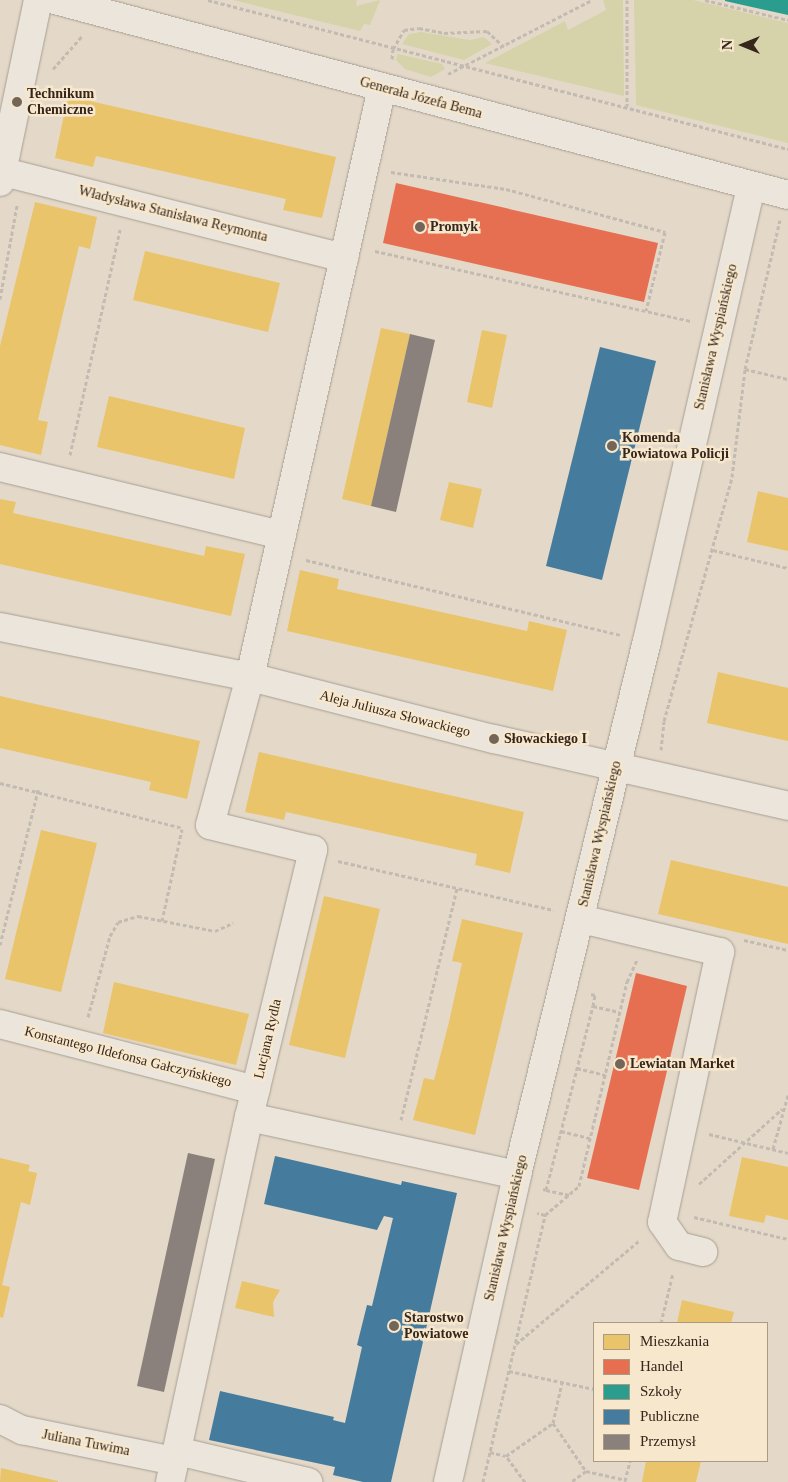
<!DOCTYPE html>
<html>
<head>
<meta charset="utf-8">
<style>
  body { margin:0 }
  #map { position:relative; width:788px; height:1482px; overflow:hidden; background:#e4d9c8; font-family:Georgia,serif }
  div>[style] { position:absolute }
  .green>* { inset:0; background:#d6d2aa }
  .homes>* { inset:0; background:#e9c46a }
  .shops>* { inset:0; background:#e76f51 }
  .schools>* { inset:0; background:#2a9d8f }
  .public>* { inset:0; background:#457b9d }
  .industry>* { inset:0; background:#8a817c }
  .path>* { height:3px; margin-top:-1.5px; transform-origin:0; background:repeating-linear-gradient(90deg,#c3bbb2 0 4px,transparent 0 6.5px) }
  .roads { filter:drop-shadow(0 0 1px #a89e92) drop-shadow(0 0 1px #a89e92) }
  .minor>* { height:28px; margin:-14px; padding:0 14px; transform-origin:14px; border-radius:14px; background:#ebe5db }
  .dots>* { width:14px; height:14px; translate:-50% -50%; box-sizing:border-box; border:2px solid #f6e7cd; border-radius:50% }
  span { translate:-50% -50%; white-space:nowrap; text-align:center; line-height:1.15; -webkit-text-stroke:5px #f6e7cd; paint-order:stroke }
  .poi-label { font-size:14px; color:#36261b; font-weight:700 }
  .left { translate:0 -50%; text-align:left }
  .street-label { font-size:14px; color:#36261b }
  .legend { position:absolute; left:593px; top:1322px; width:175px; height:140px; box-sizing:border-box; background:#f6e7cd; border:1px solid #a99a86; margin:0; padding:6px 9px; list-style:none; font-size:15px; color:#36261b }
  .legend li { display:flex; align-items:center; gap:10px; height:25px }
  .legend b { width:25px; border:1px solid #a99a86 }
  .north { position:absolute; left:718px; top:20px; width:50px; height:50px; -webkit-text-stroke:4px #f6e7cd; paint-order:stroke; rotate:270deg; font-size:14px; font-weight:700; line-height:20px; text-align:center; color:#36261b }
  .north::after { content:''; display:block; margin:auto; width:18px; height:22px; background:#36261b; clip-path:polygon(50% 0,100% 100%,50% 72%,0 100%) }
</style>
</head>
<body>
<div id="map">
  <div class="green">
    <div style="clip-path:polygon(233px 0,357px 0,356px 6px,380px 0,370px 25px,364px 24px,360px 31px)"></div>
    <div style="clip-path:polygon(603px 0,623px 0,624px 96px,485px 63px,565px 21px,568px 30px,606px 10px)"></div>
    <div style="clip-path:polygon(634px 0,693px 0,788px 23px,788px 143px,636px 105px)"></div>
    <div style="clip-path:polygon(421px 32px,470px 40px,484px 37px,492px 44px,464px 60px,402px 44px,409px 34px)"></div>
    <div style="clip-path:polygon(398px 54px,442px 64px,445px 69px,431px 77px,405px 69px,396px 60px)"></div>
  </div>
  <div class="homes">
    <div style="clip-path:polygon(68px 96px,336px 157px,322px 218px,283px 210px,286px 199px,96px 156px,93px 167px,55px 158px)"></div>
    <div style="clip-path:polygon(35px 202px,97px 217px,90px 249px,79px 246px,50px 368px,38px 420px,48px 422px,41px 455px,0 445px,0 346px)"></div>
    <div style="clip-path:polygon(145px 251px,280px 283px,268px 332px,133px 300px)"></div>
    <div style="clip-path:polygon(381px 328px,410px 334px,371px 506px,342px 499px)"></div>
    <div style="clip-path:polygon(482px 330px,507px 335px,492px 408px,467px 402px)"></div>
    <div style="clip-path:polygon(109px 396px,245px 428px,234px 479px,97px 447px)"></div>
    <div style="clip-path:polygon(449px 482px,482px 489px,473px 528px,440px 520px)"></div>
    <div style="clip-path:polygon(758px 491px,788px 498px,788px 551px,747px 542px)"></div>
    <div style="clip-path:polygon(0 499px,16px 502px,13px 513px,204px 556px,206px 546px,245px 554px,231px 616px,0 564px)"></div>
    <div style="clip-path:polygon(300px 570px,339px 579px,337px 589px,527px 631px,529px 621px,567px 630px,553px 691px,287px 631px)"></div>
    <div style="clip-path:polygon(718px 672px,788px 688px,788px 741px,707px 723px)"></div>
    <div style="clip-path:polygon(0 696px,200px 741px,187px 799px,149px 790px,151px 782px,0 748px)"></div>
    <div style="clip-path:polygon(259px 752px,524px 812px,510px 873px,475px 865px,477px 854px,286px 812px,284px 820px,245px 812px)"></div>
    <div style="clip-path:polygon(41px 830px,97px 843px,61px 992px,5px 979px)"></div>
    <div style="clip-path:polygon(671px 860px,788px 887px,788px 944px,658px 914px)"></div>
    <div style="clip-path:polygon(324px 896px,380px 909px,345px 1058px,289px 1045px)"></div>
    <div style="clip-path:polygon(462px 919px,523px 933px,475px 1135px,413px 1120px,424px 1078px,434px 1080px,449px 1022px,462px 963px,452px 961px)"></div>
    <div style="clip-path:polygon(114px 982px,249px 1014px,236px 1065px,103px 1033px)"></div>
    <div style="clip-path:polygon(742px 1157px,788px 1167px,788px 1220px,766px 1215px,764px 1223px,729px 1216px)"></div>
    <div style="clip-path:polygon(0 1158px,30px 1165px,28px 1171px,37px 1173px,30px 1205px,21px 1202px,2px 1285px,10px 1287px,3px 1318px,0 1317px)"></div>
    <div style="clip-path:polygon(242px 1281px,280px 1290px,273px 1302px,274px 1317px,235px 1308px)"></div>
    <div style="clip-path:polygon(682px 1300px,734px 1312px,731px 1323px,677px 1323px)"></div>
    <div style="clip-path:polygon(646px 1461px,701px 1461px,696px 1482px,642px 1482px)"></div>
    <div style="clip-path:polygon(1px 1468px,58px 1481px,58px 1482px,0 1482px)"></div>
  </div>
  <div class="shops">
    <div style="clip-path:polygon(396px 183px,658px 243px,644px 302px,383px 243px)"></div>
    <div style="clip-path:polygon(636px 973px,687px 986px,639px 1190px,587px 1178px)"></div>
  </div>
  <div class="schools">
    <div style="clip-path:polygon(788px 0,788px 15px,725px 1px,725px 0)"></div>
  </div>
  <div class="public">
    <div style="clip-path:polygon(600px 347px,656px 361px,602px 580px,546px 566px)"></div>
    <div style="clip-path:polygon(275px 1156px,401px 1185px,402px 1181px,457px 1193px,391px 1482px,363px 1482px,333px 1475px,335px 1467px,209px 1440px,220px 1391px,334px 1417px,333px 1420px,345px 1423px,362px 1347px,357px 1345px,367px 1305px,372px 1306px,393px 1218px,384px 1216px,377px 1230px,264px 1204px)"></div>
  </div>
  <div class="industry">
    <div style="clip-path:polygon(410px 334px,435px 340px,396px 512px,371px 506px)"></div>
    <div style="clip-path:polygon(188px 1153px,215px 1159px,164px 1392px,137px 1386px)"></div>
  </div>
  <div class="path">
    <div style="left:208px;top:0;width:599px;rotate:14.41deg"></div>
    <div style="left:627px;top:0;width:106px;rotate:90deg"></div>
    <div style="left:705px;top:0;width:85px;rotate:13.5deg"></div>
    <div style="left:392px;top:59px;width:10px;rotate:-84deg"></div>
    <div style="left:393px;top:49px;width:22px;rotate:-60deg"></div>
    <div style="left:404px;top:30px;width:15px;rotate:-8deg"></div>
    <div style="left:419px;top:28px;width:25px;rotate:11deg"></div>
    <div style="left:444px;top:33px;width:43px;rotate:-2.7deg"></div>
    <div style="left:487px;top:31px;width:23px;rotate:43deg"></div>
    <div style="left:53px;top:69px;width:44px;rotate:-48.7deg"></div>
    <div style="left:448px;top:74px;width:162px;rotate:-27.2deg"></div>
    <div style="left:391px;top:172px;width:116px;rotate:8.4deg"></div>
    <div style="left:506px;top:189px;width:165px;rotate:15.1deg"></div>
    <div style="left:665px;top:232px;width:81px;rotate:103.5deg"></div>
    <div style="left:375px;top:251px;width:324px;rotate:12.5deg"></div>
    <div style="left:0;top:299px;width:96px;rotate:-79.7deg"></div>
    <div style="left:745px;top:369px;width:44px;rotate:13.1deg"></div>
    <div style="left:70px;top:455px;width:231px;rotate:-77.5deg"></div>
    <div style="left:713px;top:550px;width:77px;rotate:13.5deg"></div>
    <div style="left:306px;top:560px;width:324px;rotate:13.4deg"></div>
    <div style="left:661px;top:750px;width:29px;rotate:-84deg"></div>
    <div style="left:664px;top:721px;width:253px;rotate:-74.4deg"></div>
    <div style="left:732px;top:477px;width:109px;rotate:-83.1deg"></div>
    <div style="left:745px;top:369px;width:153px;rotate:-76.8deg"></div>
    <div style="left:0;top:783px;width:188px;rotate:13.8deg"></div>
    <div style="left:338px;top:861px;width:221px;rotate:12.8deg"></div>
    <div style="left:162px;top:921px;width:94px;rotate:-77.7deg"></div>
    <div style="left:744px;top:940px;width:45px;rotate:12.8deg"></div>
    <div style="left:0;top:945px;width:160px;rotate:-76.2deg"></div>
    <div style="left:593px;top:1006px;width:27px;rotate:13deg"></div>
    <div style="left:88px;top:1017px;width:84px;rotate:-74.8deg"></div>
    <div style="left:110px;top:936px;width:16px;rotate:-60deg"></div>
    <div style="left:118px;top:922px;width:21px;rotate:-17deg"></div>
    <div style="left:138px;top:916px;width:78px;rotate:11deg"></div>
    <div style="left:215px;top:931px;width:20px;rotate:-24deg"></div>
    <div style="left:577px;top:1068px;width:29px;rotate:14deg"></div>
    <div style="left:401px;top:1120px;width:239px;rotate:-76.4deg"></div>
    <div style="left:561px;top:1131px;width:30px;rotate:14deg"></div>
    <div style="left:709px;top:1134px;width:81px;rotate:13.5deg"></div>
    <div style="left:773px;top:1149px;width:56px;rotate:-74.5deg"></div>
    <div style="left:699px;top:1184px;width:112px;rotate:-42.1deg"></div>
    <div style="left:543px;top:1189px;width:3px;rotate:18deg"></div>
    <div style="left:546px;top:1190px;width:190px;rotate:-75.7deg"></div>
    <div style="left:593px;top:1006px;width:11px;rotate:-80deg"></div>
    <div style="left:595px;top:995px;width:5px;rotate:-169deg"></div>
    <div style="left:546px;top:1190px;width:24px;rotate:12deg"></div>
    <div style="left:545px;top:1215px;width:45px;rotate:-40.5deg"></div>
    <div style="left:579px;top:1186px;width:210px;rotate:-76.8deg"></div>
    <div style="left:627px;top:982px;width:24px;rotate:-66deg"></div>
    <div style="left:694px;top:1217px;width:97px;rotate:13.2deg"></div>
    <div style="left:661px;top:1323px;width:51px;rotate:-76.5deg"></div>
    <div style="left:516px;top:1344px;width:162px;rotate:-40deg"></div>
    <div style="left:509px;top:1371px;width:87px;rotate:12deg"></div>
    <div style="left:553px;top:1423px;width:42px;rotate:-77.6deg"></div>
    <div style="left:490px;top:1452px;width:16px;rotate:14deg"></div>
    <div style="left:586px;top:1471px;width:41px;rotate:12.7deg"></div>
    <div style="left:625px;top:1481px;width:21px;rotate:-76deg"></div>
    <div style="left:483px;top:1482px;width:274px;rotate:-76.9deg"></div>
    <div style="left:545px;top:1215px;width:8px;rotate:-166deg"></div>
    <div style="left:525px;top:1482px;width:32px;rotate:-126deg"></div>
    <div style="left:506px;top:1456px;width:57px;rotate:-35.1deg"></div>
    <div style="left:553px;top:1423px;width:58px;rotate:55.5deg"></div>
    <div style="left:586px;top:1471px;width:19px;rotate:144deg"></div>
  </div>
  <div class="roads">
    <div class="minor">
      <div style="left:55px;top:0;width:758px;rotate:14.9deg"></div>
      <div style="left:0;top:171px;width:355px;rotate:14.2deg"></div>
      <div style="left:0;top:182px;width:186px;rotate:-78.2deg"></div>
      <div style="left:0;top:467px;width:290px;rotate:13.6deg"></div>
      <div style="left:0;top:627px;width:255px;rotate:11.3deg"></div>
      <div style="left:250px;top:677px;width:252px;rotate:14.3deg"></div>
      <div style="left:494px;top:739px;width:302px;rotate:12.8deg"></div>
      <div style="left:581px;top:919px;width:143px;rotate:13.4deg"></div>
      <div style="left:720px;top:952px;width:276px;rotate:102.1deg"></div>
      <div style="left:662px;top:1222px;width:29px;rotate:55deg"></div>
      <div style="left:679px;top:1246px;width:25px;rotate:14deg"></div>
      <div style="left:0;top:1024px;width:264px;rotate:14.5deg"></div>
      <div style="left:249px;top:1117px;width:274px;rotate:12.2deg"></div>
      <div style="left:0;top:1419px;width:25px;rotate:27deg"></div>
      <div style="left:22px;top:1430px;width:156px;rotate:11.5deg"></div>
      <div style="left:177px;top:1451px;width:135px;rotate:13.3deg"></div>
      <div style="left:170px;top:1482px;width:373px;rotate:-77.8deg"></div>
      <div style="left:249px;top:1117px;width:275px;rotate:-76.5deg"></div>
      <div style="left:313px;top:850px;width:106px;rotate:-166.4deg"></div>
      <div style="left:210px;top:825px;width:153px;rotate:-74.9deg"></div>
      <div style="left:250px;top:677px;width:604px;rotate:-77.37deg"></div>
      <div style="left:448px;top:1482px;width:315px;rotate:-77.3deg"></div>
      <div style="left:517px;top:1175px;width:550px;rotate:-76.32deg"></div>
      <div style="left:647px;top:641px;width:467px;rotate:-77.1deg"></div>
    </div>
  </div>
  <div class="dots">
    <div style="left:17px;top:102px;background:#736558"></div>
    <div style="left:420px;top:227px;background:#736558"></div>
    <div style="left:612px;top:446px;background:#736558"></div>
    <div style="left:494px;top:739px;background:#736558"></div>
    <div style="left:620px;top:1064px;background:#736558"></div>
    <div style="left:394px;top:1326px;background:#736558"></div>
  </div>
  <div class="poi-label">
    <span class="left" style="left:27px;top:102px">Technikum<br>Chemiczne</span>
    <span class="left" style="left:430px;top:227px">Promyk</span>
    <span class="left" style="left:622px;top:446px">Komenda<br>Powiatowa Policji</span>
    <span class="left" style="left:504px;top:739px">Słowackiego I</span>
    <span class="left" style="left:630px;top:1064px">Lewiatan Market</span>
    <span class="left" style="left:404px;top:1326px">Starostwo<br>Powiatowe</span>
  </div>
  <div class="street-label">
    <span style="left:421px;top:98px;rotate:15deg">Generała Józefa Bema</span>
    <span style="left:173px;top:214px;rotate:14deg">Władysława Stanisława Reymonta</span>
    <span style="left:716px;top:337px;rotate:-77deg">Stanisława Wyspiańskiego</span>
    <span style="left:395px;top:714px;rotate:14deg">Aleja Juliusza Słowackiego</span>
    <span style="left:600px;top:834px;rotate:-77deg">Stanisława Wyspiańskiego</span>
    <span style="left:268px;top:1039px;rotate:-77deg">Lucjana Rydla</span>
    <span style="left:128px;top:1057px;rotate:14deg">Konstantego Ildefonsa Gałczyńskiego</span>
    <span style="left:506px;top:1228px;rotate:-77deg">Stanisława Wyspiańskiego</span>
    <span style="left:86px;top:1443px;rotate:11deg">Juliana Tuwima</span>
  </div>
  <ul class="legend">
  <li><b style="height:14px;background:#e9c46a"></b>Mieszkania</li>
  <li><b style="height:14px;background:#e76f51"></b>Handel</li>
  <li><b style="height:14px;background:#2a9d8f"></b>Szkoły</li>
  <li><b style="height:14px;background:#457b9d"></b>Publiczne</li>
  <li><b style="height:14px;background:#8a817c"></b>Przemysł</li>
  </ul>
  <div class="north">N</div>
</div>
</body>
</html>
